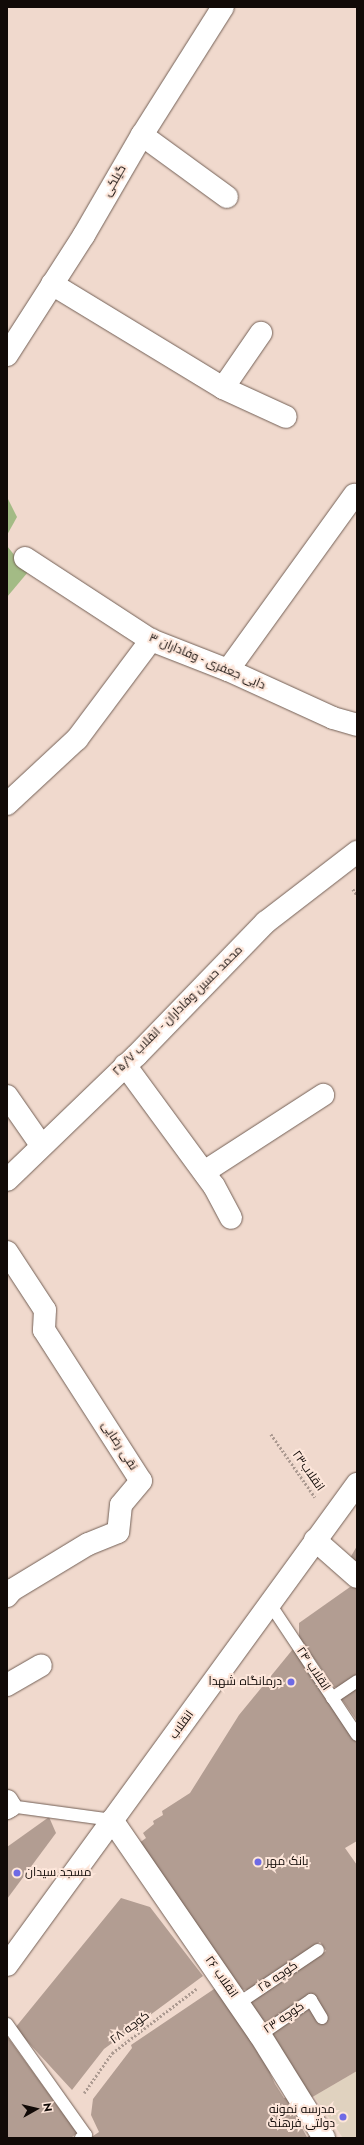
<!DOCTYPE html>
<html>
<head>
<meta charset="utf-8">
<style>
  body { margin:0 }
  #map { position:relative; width:364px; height:2145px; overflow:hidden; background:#f0d9cd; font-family:Jost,Cairo,sans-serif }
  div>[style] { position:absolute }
  .education>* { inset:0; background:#e0d2bf }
  .green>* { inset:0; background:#a3bb85 }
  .building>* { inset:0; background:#b29d92 }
  .path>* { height:2.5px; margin-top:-1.25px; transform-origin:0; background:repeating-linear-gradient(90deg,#ac9a91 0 2px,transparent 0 4px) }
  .roads { filter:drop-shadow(0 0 1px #736056) drop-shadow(0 0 1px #736056) }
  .lane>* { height:12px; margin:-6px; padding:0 6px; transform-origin:6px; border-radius:6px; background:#fff }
  .street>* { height:22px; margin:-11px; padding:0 11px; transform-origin:11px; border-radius:11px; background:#fff }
  .secondary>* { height:22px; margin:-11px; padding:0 11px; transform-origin:11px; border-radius:11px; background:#fff }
  .dots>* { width:11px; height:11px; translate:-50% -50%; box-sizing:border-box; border:2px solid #fde6da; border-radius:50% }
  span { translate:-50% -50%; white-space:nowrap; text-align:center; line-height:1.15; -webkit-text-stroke:4px #fde6da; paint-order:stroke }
  .street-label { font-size:12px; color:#110a07 }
  .poi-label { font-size:12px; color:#110a07 }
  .right { translate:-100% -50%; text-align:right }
  .left { translate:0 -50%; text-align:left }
  .frame { position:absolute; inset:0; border:8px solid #110a07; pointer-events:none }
  .north { position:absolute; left:16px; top:2089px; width:40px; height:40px; -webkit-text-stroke:3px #fde6da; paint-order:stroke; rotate:82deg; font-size:11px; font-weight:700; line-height:16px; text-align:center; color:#110a07 }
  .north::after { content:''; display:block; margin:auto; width:14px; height:18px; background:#110a07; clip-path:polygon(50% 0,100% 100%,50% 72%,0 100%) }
</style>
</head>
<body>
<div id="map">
  <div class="education">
    <div style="clip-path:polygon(357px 2071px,357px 2138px,343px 2138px,314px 2096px)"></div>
  </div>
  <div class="green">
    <div style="clip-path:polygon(7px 497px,17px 517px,7px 535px)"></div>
    <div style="clip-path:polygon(7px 546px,28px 572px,7px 597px)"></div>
  </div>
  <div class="building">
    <div style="clip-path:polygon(357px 1546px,357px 1565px,350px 1558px)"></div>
    <div style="clip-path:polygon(350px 1587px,357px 1588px,357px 1679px,341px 1689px,334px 1687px,299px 1637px,299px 1623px)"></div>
    <div style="clip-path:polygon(293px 1649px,357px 1743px,357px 1841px,345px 1848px,357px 1865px,357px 2071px,309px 2099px,267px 2034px,313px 1997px,263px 2028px,247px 2004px,326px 1951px,320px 1942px,248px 1990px,236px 1989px,135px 1846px,146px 1838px,143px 1833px,154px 1824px,153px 1821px,163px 1815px,162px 1811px,190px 1793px,239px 1715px)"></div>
    <div style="clip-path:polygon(357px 1688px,357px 1721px,340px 1697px)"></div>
    <div style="clip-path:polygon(49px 1817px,56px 1833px,7px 1899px,7px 1847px)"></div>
    <div style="clip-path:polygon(121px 1898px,150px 1907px,203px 1976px,104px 2049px,72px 2090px,15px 2028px)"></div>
    <div style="clip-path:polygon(220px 1985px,276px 2070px,270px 2073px,275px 2084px,284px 2098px,289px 2097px,296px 2108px,293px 2112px,307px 2137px,312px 2134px,315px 2138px,90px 2138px,99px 2132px,91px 2115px,93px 2099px,132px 2048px,131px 2045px)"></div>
    <div style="clip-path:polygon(7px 2036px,77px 2133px,71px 2138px,7px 2138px)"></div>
  </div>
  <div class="path">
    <div style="left:353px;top:889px;width:7px;rotate:56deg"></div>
    <div style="left:271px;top:1434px;width:77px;rotate:55.1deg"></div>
    <div style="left:84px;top:2093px;width:49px;rotate:-55deg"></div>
    <div style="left:112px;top:2053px;width:106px;rotate:-37.3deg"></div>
  </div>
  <div class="roads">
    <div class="lane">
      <div style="left:270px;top:1604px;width:157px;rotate:56.4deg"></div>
      <div style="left:332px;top:1698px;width:30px;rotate:-34deg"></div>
      <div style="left:10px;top:1806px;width:103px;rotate:7.8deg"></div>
      <div style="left:239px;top:2003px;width:95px;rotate:-33.9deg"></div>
      <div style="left:7px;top:2024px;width:136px;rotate:54.6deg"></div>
      <div style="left:86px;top:2135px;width:6px;rotate:149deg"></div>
      <div style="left:260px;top:2035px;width:62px;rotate:-34.5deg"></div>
      <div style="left:311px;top:2000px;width:21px;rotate:59deg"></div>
    </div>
    <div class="street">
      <div style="left:142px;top:135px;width:105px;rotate:36.1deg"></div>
      <div style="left:52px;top:284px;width:200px;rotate:31.3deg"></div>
      <div style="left:223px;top:388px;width:69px;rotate:24.7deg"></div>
      <div style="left:7px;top:355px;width:143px;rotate:-57.3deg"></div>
      <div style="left:84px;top:235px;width:116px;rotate:-59.9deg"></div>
      <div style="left:142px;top:135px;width:151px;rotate:-57.7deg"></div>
      <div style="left:223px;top:388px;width:67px;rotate:-55.4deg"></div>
      <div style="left:25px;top:558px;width:150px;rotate:33.1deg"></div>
      <div style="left:151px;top:640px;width:83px;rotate:21.3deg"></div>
      <div style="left:228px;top:670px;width:115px;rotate:24.6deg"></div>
      <div style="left:333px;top:718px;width:25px;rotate:16deg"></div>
      <div style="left:228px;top:670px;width:216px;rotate:-54.2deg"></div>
      <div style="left:7px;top:804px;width:96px;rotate:-42.9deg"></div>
      <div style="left:77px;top:739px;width:124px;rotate:-53.2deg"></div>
      <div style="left:125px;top:1065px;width:150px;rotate:53.7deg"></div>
      <div style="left:214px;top:1186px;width:36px;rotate:62deg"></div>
      <div style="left:7px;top:1096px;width:60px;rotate:55.2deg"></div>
      <div style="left:204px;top:1172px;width:142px;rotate:-32.9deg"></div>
      <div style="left:7px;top:1180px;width:180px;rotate:-43.9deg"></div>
      <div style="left:137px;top:1055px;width:185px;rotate:-45.9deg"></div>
      <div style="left:266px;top:922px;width:115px;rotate:-37.6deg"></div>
      <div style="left:7px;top:1252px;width:69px;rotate:56.8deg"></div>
      <div style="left:45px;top:1310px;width:20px;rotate:93deg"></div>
      <div style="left:44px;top:1330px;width:179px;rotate:57.3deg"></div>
      <div style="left:141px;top:1481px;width:31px;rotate:130deg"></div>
      <div style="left:121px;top:1505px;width:27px;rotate:96deg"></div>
      <div style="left:118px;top:1532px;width:32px;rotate:158deg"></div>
      <div style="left:88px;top:1544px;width:89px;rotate:148.8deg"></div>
      <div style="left:12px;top:1590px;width:8px;rotate:130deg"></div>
      <div style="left:315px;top:1540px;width:56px;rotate:41.4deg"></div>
      <div style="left:7px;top:1685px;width:39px;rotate:-30deg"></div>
      <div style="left:7px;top:1801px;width:6px;rotate:59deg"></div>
      <div style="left:10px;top:1806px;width:4px;rotate:146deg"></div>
      <div style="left:112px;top:1820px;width:261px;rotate:55.5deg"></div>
      <div style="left:260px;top:2035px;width:121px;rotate:58.1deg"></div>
    </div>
    <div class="secondary">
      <div style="left:7px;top:1965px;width:595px;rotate:-53.96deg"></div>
    </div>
  </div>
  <div class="dots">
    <div style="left:291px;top:1682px;background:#6e6ae5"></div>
    <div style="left:258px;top:1862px;background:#6e6ae5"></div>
    <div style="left:17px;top:1873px;background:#6e6ae5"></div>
    <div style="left:343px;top:2117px;background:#6e6ae5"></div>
  </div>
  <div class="street-label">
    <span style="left:115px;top:181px;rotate:-60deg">گیلکی</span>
    <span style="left:207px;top:662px;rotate:23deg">دایی جعفری - وفاداران ۳</span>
    <span style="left:178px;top:1011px;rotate:-45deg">محمد حسین وفاداران - انقلاب ۲۵/۷</span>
    <span style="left:119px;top:1446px;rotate:57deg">نقی رضایی</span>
    <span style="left:308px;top:1471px;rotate:55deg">انقلاب۲۳</span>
    <span style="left:313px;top:1669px;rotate:56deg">انقلاب ۲۴</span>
    <span style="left:182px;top:1725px;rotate:-54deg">انقلاب</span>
    <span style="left:221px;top:1977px;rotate:55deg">انقلاب ۲۶</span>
    <span style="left:278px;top:1977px;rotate:-34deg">کوچه ۲۵</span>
    <span style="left:284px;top:2018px;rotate:-34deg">کوچه ۲۳</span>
    <span style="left:130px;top:2028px;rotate:-37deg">کوچه ۲۸</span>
  </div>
  <div class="poi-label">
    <span class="right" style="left:282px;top:1682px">درمانگاه شهدا</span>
    <span class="left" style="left:266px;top:1862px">بانک مهر</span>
    <span class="left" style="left:25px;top:1873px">مسجد سیدان</span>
    <span class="right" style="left:335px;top:2117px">مدرسه نمونه<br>دولتی فرهنگ</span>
  </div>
  <div class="frame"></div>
  <div class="north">N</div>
</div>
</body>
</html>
